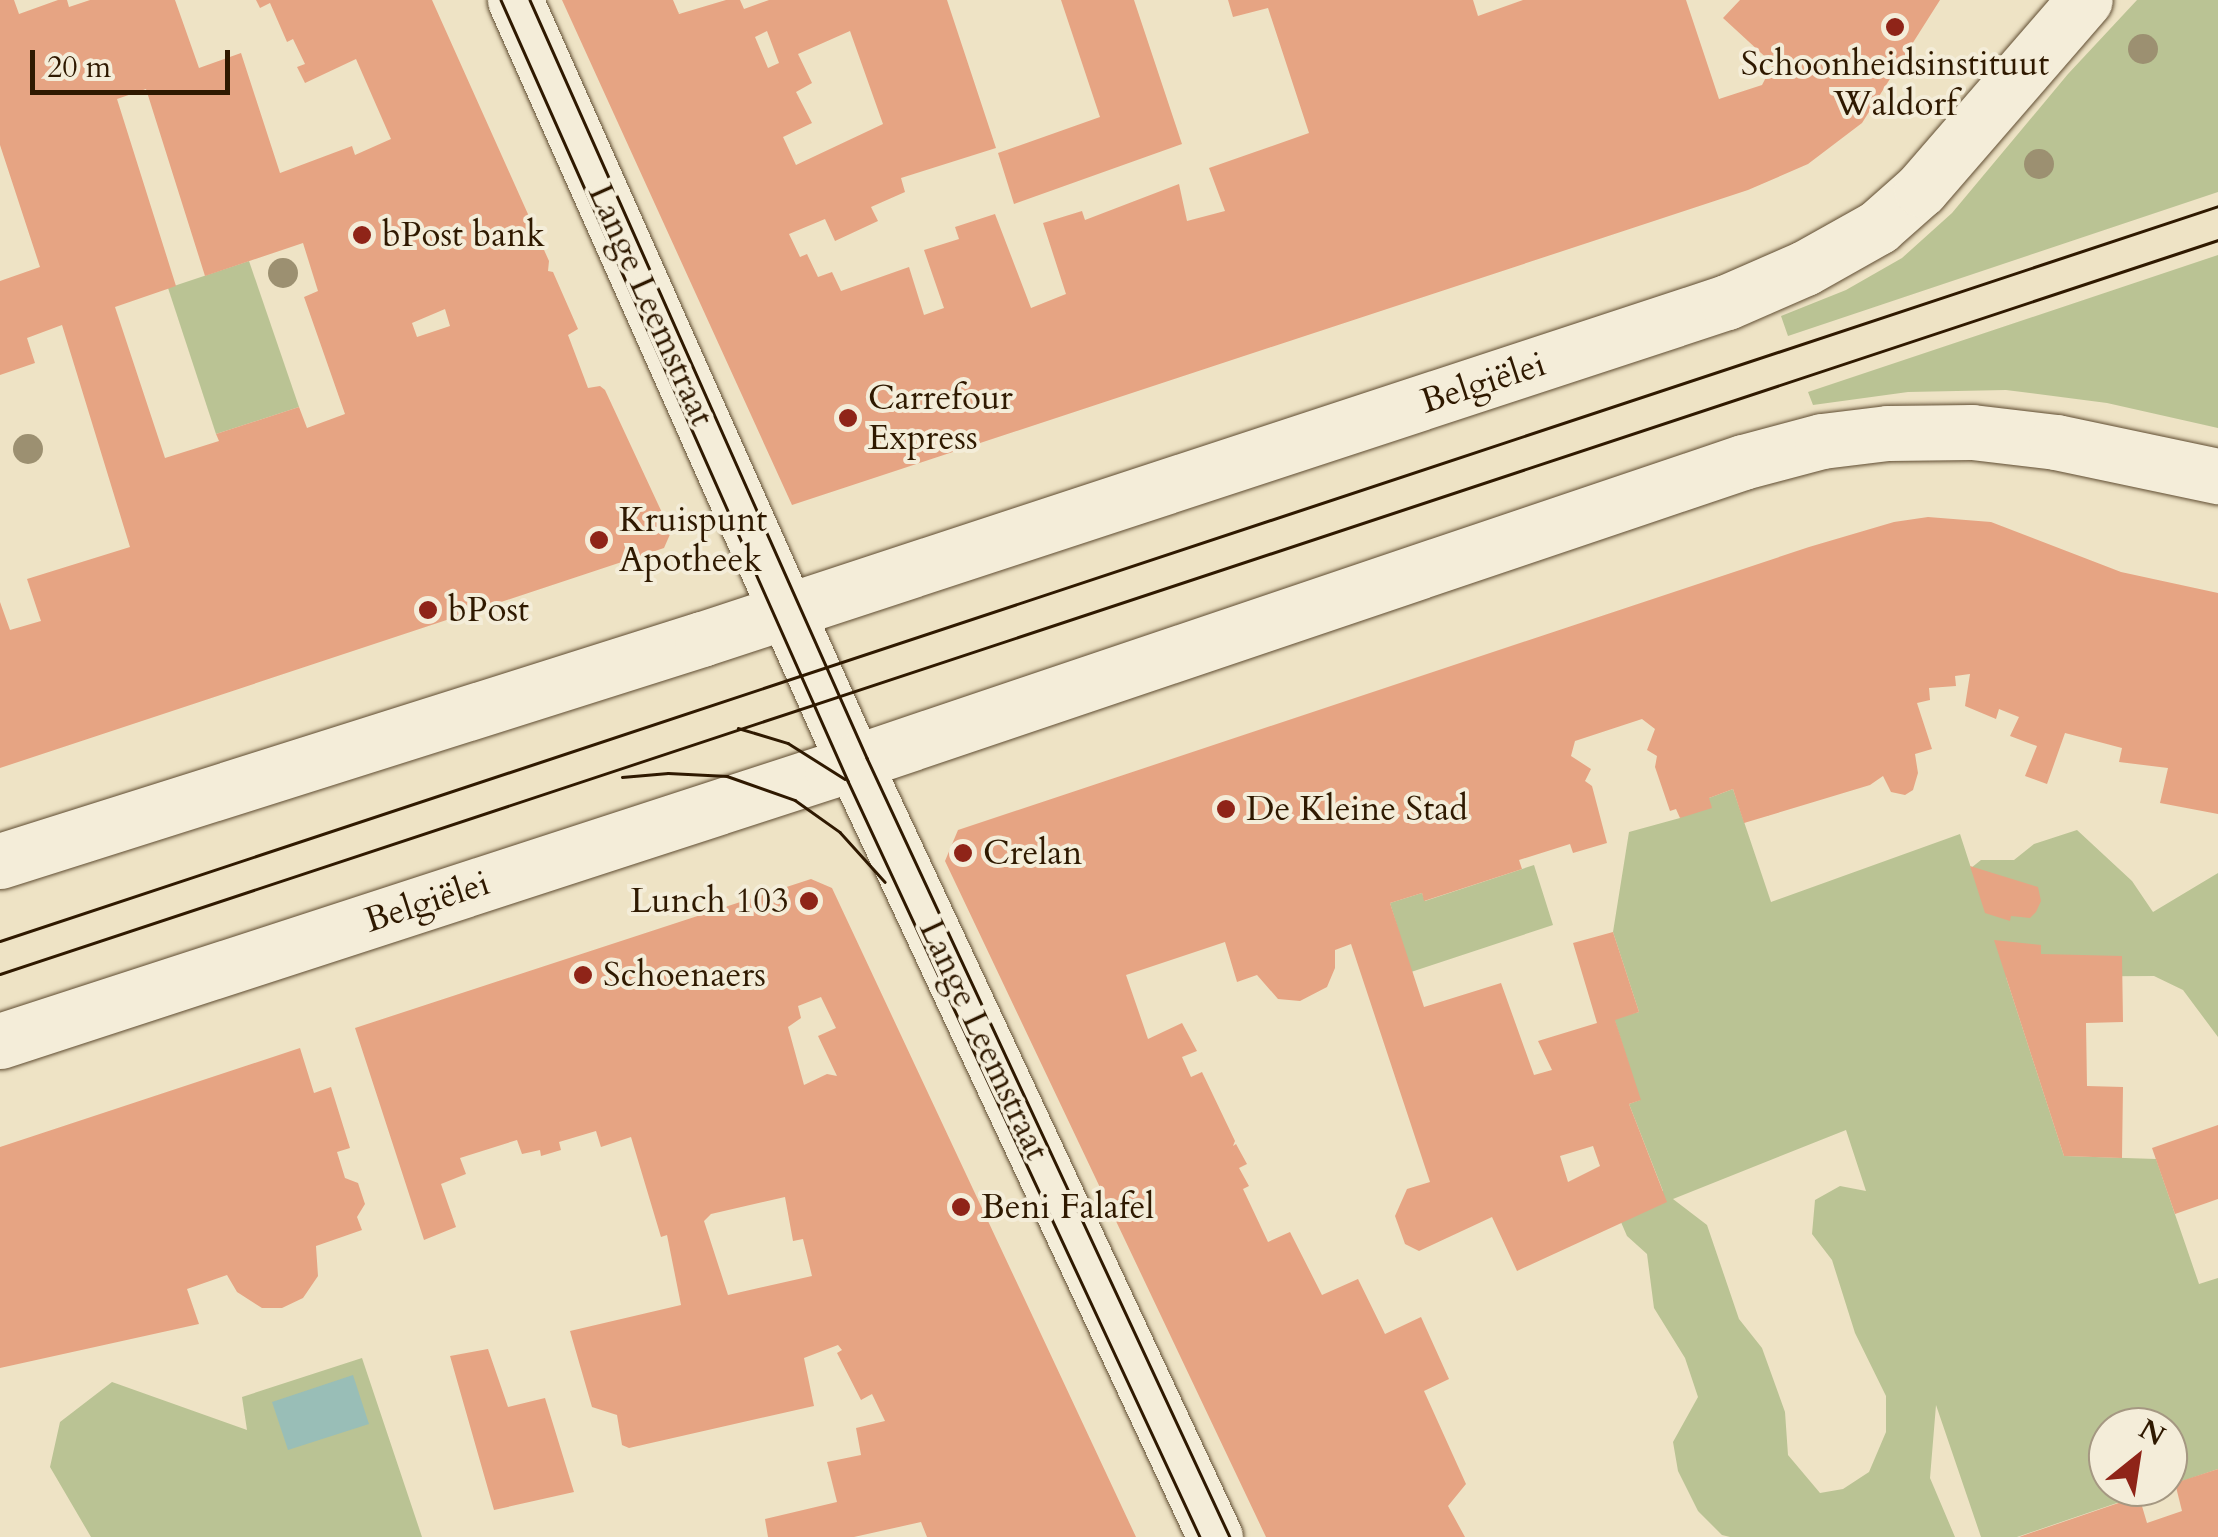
<!DOCTYPE html>
<html>
<head>
<meta charset="utf-8">
<style>
  body { margin:0 }
  #map { position:relative; width:2218px; height:1537px; overflow:hidden; background:#eee3c5; font-family:Cardo,serif }
  div>[style] { position:absolute }
  .green>* { inset:0; background:#bac394 }
  .water>* { inset:0; background:#99beb7 }
  .building>* { inset:0; background:#e6a483 }
  .roads { filter:drop-shadow(0 0 2px #5f4c31) drop-shadow(0 0 2px #5f4c31) }
  .minor>* { height:55px; margin:-27.5px; padding:0 27.5px; transform-origin:27.5px; border-radius:27.5px; background:#f4edd9 }
  .tram>* { height:2.5px; margin:-1.25px; padding:0 1.25px; transform-origin:1.25px; border-radius:1.25px; background:#2f1900 }
  .trees>* { width:30px; height:30px; margin:-15px; border-radius:50%; background:#9c9071 }
  .dots>* { width:28px; height:28px; translate:-50% -50%; box-sizing:border-box; border:5px solid #f4edd9; border-radius:50% }
  span { translate:-50% -50%; white-space:nowrap; text-align:center; line-height:1.15; -webkit-text-stroke:8px #f4edd9; paint-order:stroke }
  .poi-label { font-size:35px; color:#2f1900 }
  .left { translate:0 -50%; text-align:left }
  .right { translate:-100% -50%; text-align:right }
  .street-label { font-size:35px; color:#2f1900 }
  .north { position:absolute; left:2088px; top:1407px; width:100px; height:100px; box-sizing:border-box; background:#f4edd9; border:2px solid #a59882; border-radius:50%; rotate:30deg; font-size:28px; font-weight:700; line-height:40px; text-align:center; color:#2f1900 }
  .north::after { content:''; display:block; margin:auto; width:35px; height:45px; background:#8f2418; clip-path:polygon(50% 0,100% 100%,50% 72%,0 100%) }
  .scale { position:absolute; left:30px; top:50px; width:200px; height:45px; box-sizing:border-box; border:5px solid #2f1900; border-top:0; padding-left:12px; font-size:30px; line-height:35px; white-space:nowrap; color:#2f1900; -webkit-text-stroke:8px #f4edd9; paint-order:stroke }
</style>
</head>
<body>
<div id="map">
  <div class="green">
    <div style="clip-path:polygon(2137px 0,2218px 0,2218px 192px,1788px 336px,1781px 316px,1846px 290px,1902px 258px,1952px 213px,2068px 74px)"></div>
    <div style="clip-path:polygon(2218px 255px,2218px 428px,2107px 403px,2006px 390px,1908px 392px,1813px 405px,1808px 392px)"></div>
    <div style="clip-path:polygon(249px 261px,299px 407px,216px 434px,168px 288px)"></div>
    <div style="clip-path:polygon(evenodd,1733px 789px,1771px 902px,1960px 834px,1971px 868px,1981px 860px,2014px 860px,2034px 844px,2077px 830px,2132px 881px,2153px 912px,2218px 873px,2218px 1037px,2183px 990px,2154px 976px,2006px 977px,2064px 1156px,2156px 1159px,2199px 1284px,2218px 1278px,2218px 1469px,2168px 1486px,2168px 1427px,2108px 1427px,2108px 1487px,2164px 1487px,2017px 1537px,1981px 1537px,1936px 1405px,1930px 1478px,1955px 1537px,1730px 1537px,1722px 1535px,1698px 1511px,1678px 1471px,1673px 1442px,1698px 1397px,1685px 1358px,1654px 1308px,1647px 1254px,1627px 1236px,1614px 1206px,1663px 1191px,1629px 1104px,1640px 1100px,1614px 1018px,1639px 1012px,1613px 932px,1629px 832px,1680px 818px,1709px 798px,1733px 789px,1846px 1130px,1866px 1191px,1840px 1186px,1815px 1200px,1812px 1234px,1832px 1260px,1855px 1333px,1886px 1396px,1886px 1432px,1869px 1472px,1843px 1489px,1820px 1493px,1788px 1455px,1785px 1412px,1762px 1348px,1739px 1319px,1707px 1225px,1673px 1199px,1846px 1130px)"></div>
    <div style="clip-path:polygon(1534px 865px,1553px 925px,1411px 972px,1390px 903px,1422px 893px,1425px 901px)"></div>
    <div style="clip-path:polygon(362px 1358px,422px 1537px,91px 1537px,50px 1467px,60px 1422px,112px 1382px,247px 1430px,242px 1397px)"></div>
  </div>
  <div class="water">
    <div style="clip-path:polygon(353px 1375px,369px 1424px,288px 1450px,272px 1402px)"></div>
  </div>
  <div class="building">
    <div style="clip-path:polygon(evenodd,0 0,14px 0,19px 14px,58px 0,67px 0,69px 7px,90px 0,175px 0,199px 68px,241px 53px,280px 173px,352px 146px,355px 155px,391px 139px,356px 59px,305px 83px,297px 67px,305px 64px,293px 39px,287px 42px,270px 3px,260px 8px,256px 0,432px 0,549px 261px,548px 271px,553px 272px,578px 329px,568px 335px,588px 388px,600px 386px,605px 390px,671px 532px,664px 548px,0 768px,0 602px,10px 630px,41px 621px,27px 579px,130px 547px,62px 325px,27px 338px,35px 363px,0 375px,0 281px,40px 267px,0 145px,0 0,146px 89px,205px 276px,303px 243px,318px 291px,304px 297px,345px 414px,307px 428px,299px 407px,216px 434px,219px 441px,165px 458px,115px 307px,176px 286px,117px 99px,146px 89px,0 0,445px 309px,450px 326px,417px 337px,412px 323px,445px 309px)"></div>
    <div style="clip-path:polygon(evenodd,562px 0,673px 0,679px 14px,726px 0,740px 0,744px 9px,769px 0,947px 0,996px 148px,901px 178px,905px 192px,871px 207px,878px 221px,835px 241px,825px 219px,789px 234px,800px 257px,807px 254px,818px 277px,832px 272px,841px 291px,909px 267px,924px 315px,944px 308px,924px 250px,959px 239px,955px 227px,995px 214px,1031px 308px,1066px 294px,1043px 223px,1082px 211px,1085px 220px,1179px 184px,1187px 221px,1225px 211px,1209px 168px,1309px 133px,1268px 8px,1233px 17px,1228px 0,1473px 0,1478px 16px,1523px 0,1686px 0,1719px 99px,1762px 85px,1773px 64px,1723px 18px,1740px 0,1940px 0,1862px 123px,1808px 164px,1748px 190px,792px 505px,562px 0,767px 31px,779px 63px,768px 68px,755px 37px,767px 31px,562px 0,850px 31px,883px 124px,796px 165px,783px 137px,812px 123px,796px 92px,812px 83px,798px 54px,850px 31px)"></div>
    <div style="clip-path:polygon(1061px 0,1134px 0,1182px 144px,1014px 204px,998px 153px,1100px 117px)"></div>
    <div style="clip-path:polygon(evenodd,1928px 517px,1991px 522px,2121px 572px,2218px 593px,2218px 814px,2160px 803px,2168px 768px,2119px 762px,2122px 748px,2065px 733px,2047px 784px,2025px 776px,2037px 746px,2010px 736px,2019px 717px,1999px 709px,1996px 719px,1965px 706px,1970px 674px,1955px 676px,1956px 686px,1929px 688px,1930px 700px,1917px 703px,1932px 749px,1915px 754px,1918px 773px,1913px 790px,1905px 795px,1891px 792px,1883px 776px,1870px 785px,1744px 823px,1733px 789px,1709px 798px,1712px 808px,1680px 818px,1676px 809px,1670px 811px,1655px 767px,1657px 756px,1647px 750px,1655px 729px,1642px 719px,1575px 741px,1571px 756px,1591px 769px,1585px 781px,1592px 786px,1607px 843px,1573px 853px,1570px 844px,1519px 860px,1522px 869px,1424px 901px,1422px 893px,1390px 903px,1424px 1007px,1501px 983px,1534px 1075px,1552px 1070px,1538px 1041px,1597px 1023px,1573px 943px,1613px 932px,1639px 1012px,1615px 1020px,1641px 1100px,1629px 1104px,1667px 1202px,1517px 1271px,1492px 1217px,1419px 1251px,1405px 1244px,1395px 1216px,1407px 1189px,1430px 1182px,1351px 944px,1335px 950px,1335px 968px,1327px 987px,1300px 1001px,1278px 999px,1257px 975px,1237px 982px,1225px 942px,1126px 975px,1148px 1039px,1182px 1023px,1197px 1051px,1182px 1057px,1191px 1077px,1202px 1072px,1235px 1141px,1233px 1146px,1236px 1144px,1247px 1164px,1239px 1168px,1249px 1186px,1243px 1189px,1268px 1242px,1290px 1232px,1322px 1295px,1358px 1279px,1385px 1334px,1421px 1317px,1449px 1379px,1424px 1391px,1466px 1484px,1448px 1506px,1465px 1537px,1266px 1537px,945px 861px,958px 830px,1809px 547px,1894px 522px,1928px 517px,1593px 1146px,1600px 1166px,1568px 1182px,1560px 1156px,1593px 1146px)"></div>
    <div style="clip-path:polygon(1970px 866px,2038px 887px,2041px 901px,2036px 912px,2030px 918px,2011px 916px,2010px 921px,1985px 913px)"></div>
    <div style="clip-path:polygon(evenodd,811px 879px,832px 888px,1136px 1537px,927px 1537px,921px 1522px,854px 1537px,768px 1537px,765px 1519px,837px 1502px,827px 1462px,861px 1455px,856px 1428px,885px 1421px,872px 1394px,861px 1400px,837px 1353px,842px 1350px,838px 1345px,804px 1358px,814px 1406px,629px 1448px,622px 1445px,617px 1415px,592px 1407px,570px 1331px,681px 1305px,667px 1235px,661px 1237px,631px 1137px,601px 1147px,596px 1131px,559px 1142px,561px 1150px,541px 1156px,540px 1150px,522px 1154px,517px 1140px,460px 1158px,466px 1174px,441px 1184px,456px 1227px,424px 1240px,355px 1028px,811px 879px,821px 997px,836px 1028px,818px 1036px,837px 1076px,827px 1074px,804px 1085px,788px 1027px,801px 1018px,798px 1006px,821px 997px,811px 879px,785px 1197px,793px 1241px,803px 1239px,812px 1276px,728px 1295px,704px 1221px,711px 1214px,785px 1197px)"></div>
    <div style="clip-path:polygon(1994px 940px,2041px 945px,2041px 954px,2122px 956px,2123px 1022px,2086px 1023px,2087px 1086px,2123px 1087px,2122px 1158px,2064px 1156px)"></div>
    <div style="clip-path:polygon(300px 1048px,314px 1093px,331px 1087px,350px 1148px,337px 1152px,345px 1178px,358px 1183px,365px 1204px,357px 1217px,362px 1230px,316px 1246px,318px 1276px,303px 1298px,282px 1308px,262px 1308px,237px 1292px,227px 1275px,187px 1289px,199px 1324px,0 1368px,0 1147px)"></div>
    <div style="clip-path:polygon(2218px 1125px,2218px 1199px,2175px 1214px,2152px 1148px)"></div>
    <div style="clip-path:polygon(488px 1349px,508px 1407px,545px 1398px,574px 1492px,494px 1510px,450px 1356px)"></div>
    <div style="clip-path:polygon(2218px 1469px,2218px 1537px,2019px 1537px,2139px 1496px,2147px 1523px,2182px 1511px,2175px 1483px)"></div>
  </div>
  <div class="roads">
    <div class="minor">
      <div style="left:515px;top:0;width:833px;rotate:66.05deg"></div>
      <div style="left:853px;top:761px;width:856px;rotate:64.99deg"></div>
      <div style="left:0;top:861px;width:736px;rotate:-17.55deg"></div>
      <div style="left:702px;top:639px;width:1079px;rotate:-18.2deg"></div>
      <div style="left:1727px;top:302px;width:85px;rotate:-23.6deg"></div>
      <div style="left:1805px;top:268px;width:84px;rotate:-29.3deg"></div>
      <div style="left:1878px;top:227px;width:57px;rotate:-41.5deg"></div>
      <div style="left:1921px;top:189px;width:250px;rotate:-49.1deg"></div>
      <div style="left:0;top:1041px;width:875px;rotate:-18.04deg"></div>
      <div style="left:832px;top:770px;width:962px;rotate:-18.68deg"></div>
      <div style="left:1743px;top:462px;width:82px;rotate:-14.9deg"></div>
      <div style="left:1822px;top:441px;width:66px;rotate:-6.9deg"></div>
      <div style="left:1888px;top:433px;width:84px;rotate:-0.7deg"></div>
      <div style="left:1972px;top:432px;width:85px;rotate:6.8deg"></div>
      <div style="left:2056px;top:442px;width:166px;rotate:11.9deg"></div>
    </div>
  </div>
  <div class="tram">
    <div style="left:501px;top:0;width:855px;rotate:66.04deg"></div>
    <div style="left:848px;top:781px;width:834px;rotate:65.03deg"></div>
    <div style="left:530px;top:0;width:830px;rotate:66.03deg"></div>
    <div style="left:867px;top:758px;width:859px;rotate:65.02deg"></div>
    <div style="left:738px;top:728px;width:52px;rotate:16.7deg"></div>
    <div style="left:788px;top:743px;width:67px;rotate:32.3deg"></div>
    <div style="left:622px;top:777px;width:46px;rotate:-5deg"></div>
    <div style="left:668px;top:773px;width:59px;rotate:2.9deg"></div>
    <div style="left:727px;top:776px;width:72px;rotate:19.4deg"></div>
    <div style="left:795px;top:800px;width:55px;rotate:35.4deg"></div>
    <div style="left:840px;top:832px;width:67px;rotate:48deg"></div>
    <div style="left:0;top:941px;width:2337px;rotate:-18.33deg"></div>
    <div style="left:0;top:974px;width:2336px;rotate:-18.31deg"></div>
  </div>
  <div class="trees">
    <div style="left:2143px;top:49px"></div>
    <div style="left:2039px;top:164px"></div>
    <div style="left:283px;top:273px"></div>
    <div style="left:28px;top:449px"></div>
  </div>
  <div class="dots">
    <div style="left:1895px;top:27px;background:#8f2418"></div>
    <div style="left:362px;top:235px;background:#8f2418"></div>
    <div style="left:848px;top:418px;background:#8f2418"></div>
    <div style="left:599px;top:540px;background:#8f2418"></div>
    <div style="left:428px;top:610px;background:#8f2418"></div>
    <div style="left:1226px;top:809px;background:#8f2418"></div>
    <div style="left:963px;top:853px;background:#8f2418"></div>
    <div style="left:809px;top:901px;background:#8f2418"></div>
    <div style="left:583px;top:975px;background:#8f2418"></div>
    <div style="left:961px;top:1207px;background:#8f2418"></div>
  </div>
  <div class="poi-label">
    <span style="left:1895px;top:84px">Schoonheidsinstituut<br>Waldorf</span>
    <span class="left" style="left:382px;top:235px">bPost bank</span>
    <span class="left" style="left:868px;top:418px">Carrefour<br>Express</span>
    <span class="left" style="left:619px;top:540px">Kruispunt<br>Apotheek</span>
    <span class="left" style="left:448px;top:610px">bPost</span>
    <span class="left" style="left:1246px;top:809px">De Kleine Stad</span>
    <span class="left" style="left:983px;top:853px">Crelan</span>
    <span class="right" style="left:789px;top:901px">Lunch 103</span>
    <span class="left" style="left:603px;top:975px">Schoenaers</span>
    <span class="left" style="left:981px;top:1207px">Beni Falafel</span>
  </div>
  <div class="street-label">
    <span style="left:651px;top:305px;rotate:66deg">Lange Leemstraat</span>
    <span style="left:1483px;top:383px;rotate:-18deg">Belgiëlei</span>
    <span style="left:427px;top:902px;rotate:-18deg">Belgiëlei</span>
    <span style="left:984px;top:1040px;rotate:65deg">Lange Leemstraat</span>
  </div>
  <div class="north">N</div>
  <div class="scale">20 m</div>
</div>
</body>
</html>
